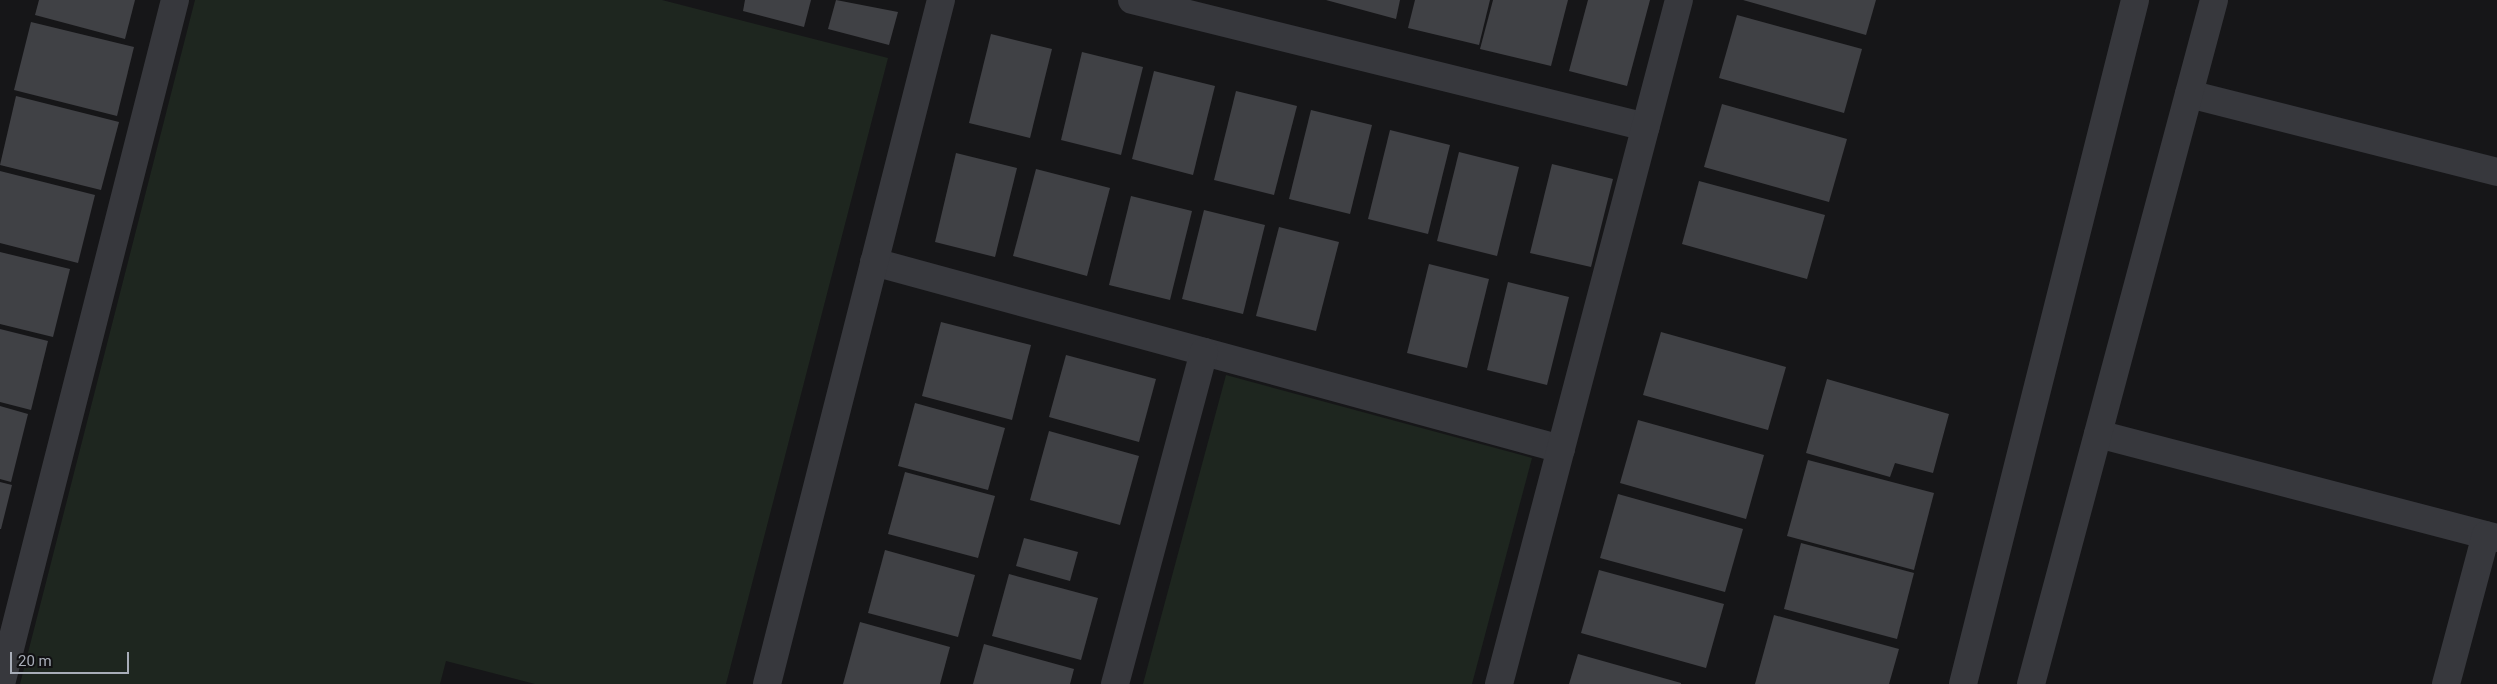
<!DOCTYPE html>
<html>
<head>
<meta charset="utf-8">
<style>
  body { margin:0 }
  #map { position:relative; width:2497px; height:684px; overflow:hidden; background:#161618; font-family:Roboto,sans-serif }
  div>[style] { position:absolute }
  .green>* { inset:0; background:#1e261f }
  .building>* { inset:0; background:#404145 }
  .minor>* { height:28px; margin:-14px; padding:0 14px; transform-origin:14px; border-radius:14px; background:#37383d }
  span { translate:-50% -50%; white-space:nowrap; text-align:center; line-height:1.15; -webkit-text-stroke:4px #111113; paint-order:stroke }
  .scale { position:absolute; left:10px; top:652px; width:119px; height:22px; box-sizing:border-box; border:2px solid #a8adb8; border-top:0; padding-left:6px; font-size:15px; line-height:18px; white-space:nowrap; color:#a8adb8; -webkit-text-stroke:4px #111113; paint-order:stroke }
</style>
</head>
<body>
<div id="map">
  <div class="green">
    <div style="clip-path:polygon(195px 0,662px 0,888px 58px,726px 684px,535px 684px,446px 661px,440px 684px,20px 684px)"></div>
    <div style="clip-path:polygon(1226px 375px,1532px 458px,1472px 684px,1143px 684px)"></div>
  </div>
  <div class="building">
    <div style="clip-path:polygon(39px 0,135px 0,125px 39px,35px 15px)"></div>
    <div style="clip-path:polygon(745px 0,811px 0,804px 27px,743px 11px)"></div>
    <div style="clip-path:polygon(836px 0,898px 12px,889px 45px,828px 29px)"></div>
    <div style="clip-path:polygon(1326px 0,1400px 0,1396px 19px)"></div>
    <div style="clip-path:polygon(1415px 0,1490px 0,1479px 45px,1408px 28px)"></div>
    <div style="clip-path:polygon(1493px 0,1568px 0,1551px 66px,1480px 49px)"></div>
    <div style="clip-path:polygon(1588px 0,1650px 0,1627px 86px,1569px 71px)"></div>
    <div style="clip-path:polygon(1743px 0,1876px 0,1866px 35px)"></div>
    <div style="clip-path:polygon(1737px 15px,1862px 49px,1844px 113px,1719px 78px)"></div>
    <div style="clip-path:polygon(31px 22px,134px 47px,117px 116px,14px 90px)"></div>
    <div style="clip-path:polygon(991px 34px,1052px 49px,1030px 138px,969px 123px)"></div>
    <div style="clip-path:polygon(1082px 52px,1143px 67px,1121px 155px,1061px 140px)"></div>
    <div style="clip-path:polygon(1154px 71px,1215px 86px,1193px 175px,1132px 159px)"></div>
    <div style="clip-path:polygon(1236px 91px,1297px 106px,1274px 195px,1214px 180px)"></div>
    <div style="clip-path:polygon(16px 96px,119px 122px,101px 190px,0 165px)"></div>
    <div style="clip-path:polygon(1722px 104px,1847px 139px,1829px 202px,1704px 167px)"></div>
    <div style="clip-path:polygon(1311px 110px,1372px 125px,1350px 214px,1289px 199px)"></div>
    <div style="clip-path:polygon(1390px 130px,1450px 145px,1428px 234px,1368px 219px)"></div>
    <div style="clip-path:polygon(1459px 152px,1519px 167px,1497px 256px,1437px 241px)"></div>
    <div style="clip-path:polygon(956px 153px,1017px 168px,995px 257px,935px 242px)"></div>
    <div style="clip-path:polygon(1552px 164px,1613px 179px,1591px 267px,1530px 253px)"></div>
    <div style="clip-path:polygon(1036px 169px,1110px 188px,1087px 276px,1013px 256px)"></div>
    <div style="clip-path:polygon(0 171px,95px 195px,78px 263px,0 243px)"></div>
    <div style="clip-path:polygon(1699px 181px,1825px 215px,1807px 279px,1682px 244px)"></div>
    <div style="clip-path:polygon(1131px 196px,1192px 211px,1170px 300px,1109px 285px)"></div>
    <div style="clip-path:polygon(1204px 210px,1265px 225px,1243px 314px,1182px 299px)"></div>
    <div style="clip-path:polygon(1279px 227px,1339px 242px,1316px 331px,1256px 316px)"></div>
    <div style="clip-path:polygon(0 252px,70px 269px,53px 337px,0 324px)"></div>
    <div style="clip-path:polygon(1429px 264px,1489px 279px,1467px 368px,1407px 353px)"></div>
    <div style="clip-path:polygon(1508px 282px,1569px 297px,1547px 385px,1487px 370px)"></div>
    <div style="clip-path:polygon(941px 322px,1031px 345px,1012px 420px,922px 396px)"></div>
    <div style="clip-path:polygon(0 329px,48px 341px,31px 410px,0 402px)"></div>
    <div style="clip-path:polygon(1661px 332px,1786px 367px,1768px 430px,1643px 395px)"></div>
    <div style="clip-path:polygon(1066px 355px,1156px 379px,1139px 442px,1049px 417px)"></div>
    <div style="clip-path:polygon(1827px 379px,1949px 414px,1933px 473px,1895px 463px,1890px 477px,1806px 453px)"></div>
    <div style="clip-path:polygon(915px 403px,1005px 428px,988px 490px,898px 466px)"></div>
    <div style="clip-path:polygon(0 406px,28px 414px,11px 482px,0 479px)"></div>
    <div style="clip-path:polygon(1638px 420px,1764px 455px,1746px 519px,1620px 483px)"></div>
    <div style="clip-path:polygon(1049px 431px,1139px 456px,1120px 525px,1030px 500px)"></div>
    <div style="clip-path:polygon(1808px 460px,1934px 493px,1914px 570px,1787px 536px)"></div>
    <div style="clip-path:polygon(905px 472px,995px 496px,978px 558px,888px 534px)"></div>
    <div style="clip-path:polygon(0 482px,12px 485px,1px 529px,0 529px)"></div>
    <div style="clip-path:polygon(1618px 494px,1743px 529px,1725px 592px,1600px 558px)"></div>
    <div style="clip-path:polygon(1024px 538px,1078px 552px,1070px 581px,1016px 566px)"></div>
    <div style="clip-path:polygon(1801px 543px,1914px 573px,1897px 639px,1784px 609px)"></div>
    <div style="clip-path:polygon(885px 550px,975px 575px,958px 637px,868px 613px)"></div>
    <div style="clip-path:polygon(1599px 570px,1724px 604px,1706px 668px,1581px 633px)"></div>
    <div style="clip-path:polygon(1009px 574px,1098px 598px,1081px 660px,992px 636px)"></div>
    <div style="clip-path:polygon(1774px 615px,1899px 649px,1889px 684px,1755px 684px)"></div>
    <div style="clip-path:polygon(860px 622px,950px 647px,940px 684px,843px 684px)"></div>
    <div style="clip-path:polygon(984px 644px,1074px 669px,1070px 684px,973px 684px)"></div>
    <div style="clip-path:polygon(1578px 654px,1681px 683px,1681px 684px,1569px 684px)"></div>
  </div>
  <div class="minor">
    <div style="left:1132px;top:0;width:529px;rotate:13.88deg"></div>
    <div style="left:2189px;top:94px;width:318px;rotate:14.2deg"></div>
    <div style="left:874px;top:262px;width:712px;rotate:15.23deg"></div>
    <div style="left:2098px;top:434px;width:412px;rotate:14.6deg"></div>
    <div style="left:1px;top:684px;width:706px;rotate:-75.73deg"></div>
    <div style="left:767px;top:684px;width:706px;rotate:-75.73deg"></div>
    <div style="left:1115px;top:684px;width:344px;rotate:-75deg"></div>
    <div style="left:1499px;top:684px;width:707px;rotate:-75.26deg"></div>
    <div style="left:1963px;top:684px;width:705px;rotate:-75.88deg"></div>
    <div style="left:2031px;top:684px;width:708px;rotate:-75.02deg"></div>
    <div style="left:2446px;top:684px;width:154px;rotate:-75deg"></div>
  </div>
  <div class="scale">20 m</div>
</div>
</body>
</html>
